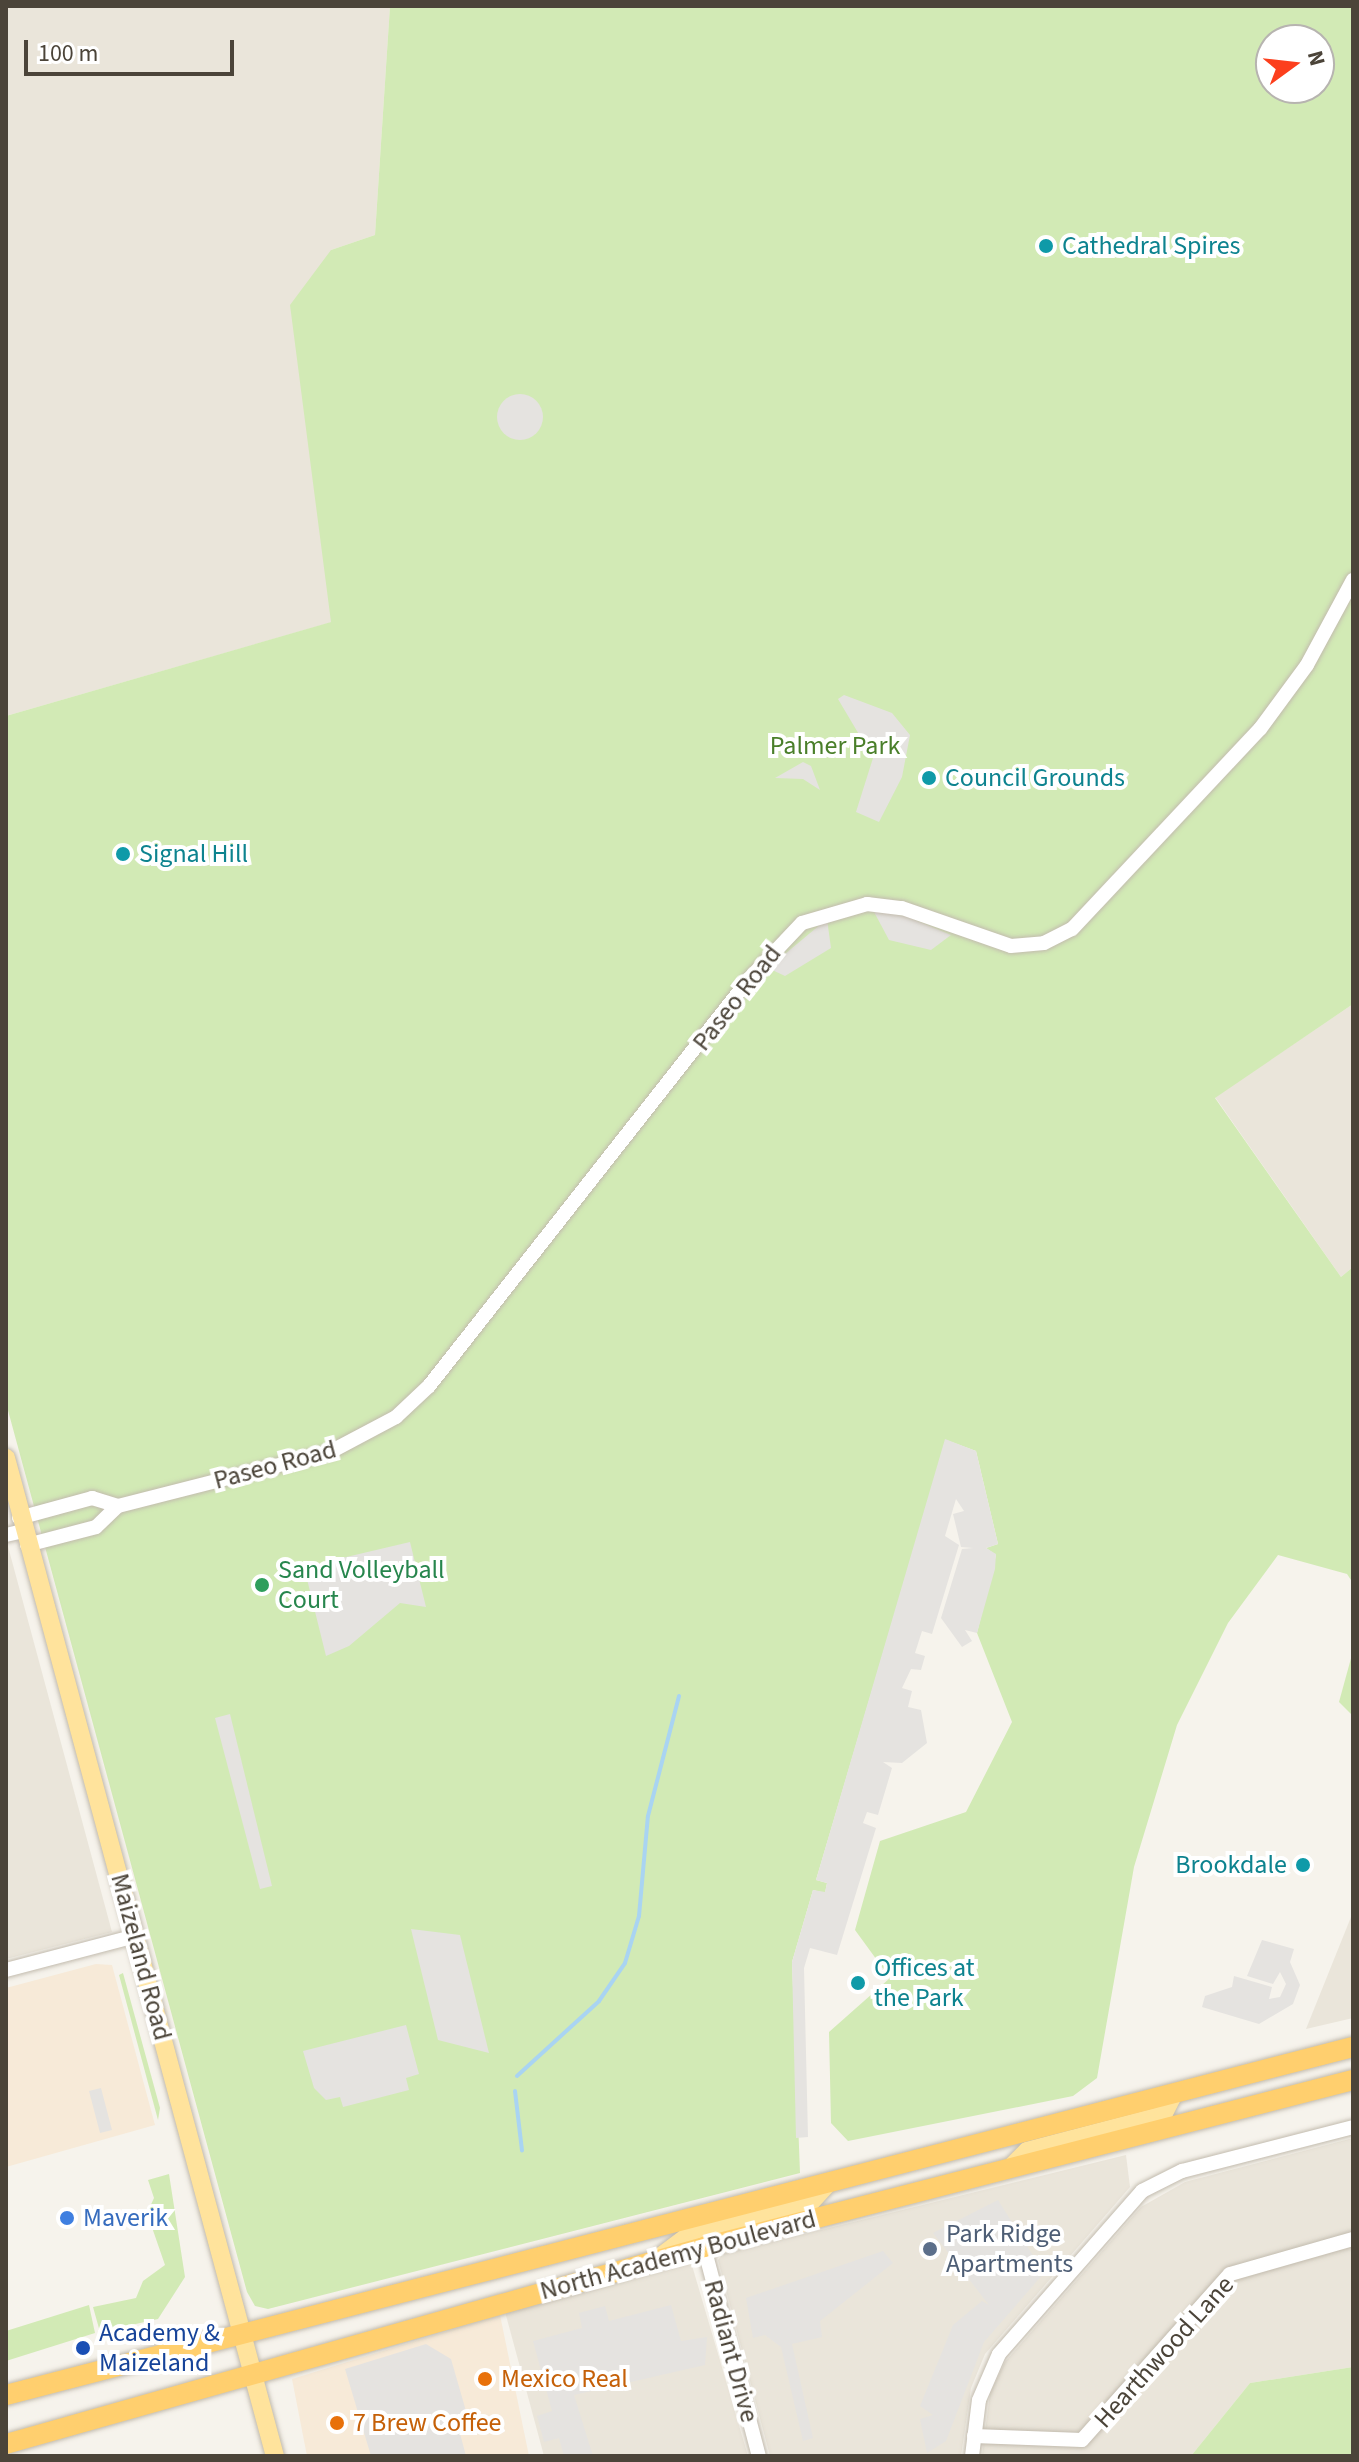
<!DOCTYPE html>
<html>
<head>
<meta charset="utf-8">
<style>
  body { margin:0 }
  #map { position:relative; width:1359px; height:2462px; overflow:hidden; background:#f6f3ec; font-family:"Source Sans 3",sans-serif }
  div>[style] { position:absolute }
  .residential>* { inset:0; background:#eae5da }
  .commercial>* { inset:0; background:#f7ead8 }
  .green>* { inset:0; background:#d2eab5 }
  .parking>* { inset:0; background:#e5e3e0 }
  .round { border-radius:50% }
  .stream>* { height:4px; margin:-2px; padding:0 2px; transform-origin:2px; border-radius:2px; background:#a9d4f2 }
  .roads { filter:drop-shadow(0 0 2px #c2bbae) drop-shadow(0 0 2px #c2bbae) }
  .minor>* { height:14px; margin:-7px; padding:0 7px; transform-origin:7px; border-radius:7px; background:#fff }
  .major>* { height:18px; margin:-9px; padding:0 9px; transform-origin:9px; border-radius:9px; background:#ffe39c }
  .highway>* { height:20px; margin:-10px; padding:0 10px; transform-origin:10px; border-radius:10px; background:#ffcf6e }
  .dots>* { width:22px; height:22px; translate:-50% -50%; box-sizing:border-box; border:4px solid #fff; border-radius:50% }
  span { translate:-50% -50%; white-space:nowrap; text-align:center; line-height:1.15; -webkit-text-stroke:8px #fff; paint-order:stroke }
  .culture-label { font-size:26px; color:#0d838f }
  .left { translate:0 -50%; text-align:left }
  .right { translate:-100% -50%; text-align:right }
  .park-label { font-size:26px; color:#4a7f2a }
  .street-label { font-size:26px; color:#4b4439 }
  .leisure-label { font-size:26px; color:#27864d }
  .shop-label { font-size:26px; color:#366cbe }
  .service-label { font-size:26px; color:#4e5e75 }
  .transit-label { font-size:26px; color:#164399 }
  .food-label { font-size:26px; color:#c56008 }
  .frame { position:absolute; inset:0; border:8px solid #4b4439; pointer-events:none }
  .north { position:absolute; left:1255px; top:24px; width:80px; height:80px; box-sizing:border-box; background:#fff; border:2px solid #b7b4b0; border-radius:50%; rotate:75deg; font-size:22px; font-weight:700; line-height:32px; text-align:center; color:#4b4439 }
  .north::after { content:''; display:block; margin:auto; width:28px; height:36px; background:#fc3f1d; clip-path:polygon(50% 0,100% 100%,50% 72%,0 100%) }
  .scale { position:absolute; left:24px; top:40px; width:210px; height:36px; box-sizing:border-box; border:4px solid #4b4439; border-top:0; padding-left:10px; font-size:24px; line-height:28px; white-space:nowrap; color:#4b4439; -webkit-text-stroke:6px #fff; paint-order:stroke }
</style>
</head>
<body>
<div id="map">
  <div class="residential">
    <div style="clip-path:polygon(6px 6px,390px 6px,375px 235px,331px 250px,332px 622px,6px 716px)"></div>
    <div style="clip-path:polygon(1353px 1004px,1353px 1267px,1341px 1277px,1215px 1097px)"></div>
    <div style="clip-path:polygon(6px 1539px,112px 1932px,6px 1959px)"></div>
    <div style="clip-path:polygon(1353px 1912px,1353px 2018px,1306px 2029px)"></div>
    <div style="clip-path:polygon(1353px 2138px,1353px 2367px,1250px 2383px,1191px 2456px,982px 2456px,990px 2393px,1005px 2362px,1141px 2207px,1185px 2182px)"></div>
    <div style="clip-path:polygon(1126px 2155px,1130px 2187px,985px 2354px,971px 2388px,961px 2456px,770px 2456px,718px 2260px,723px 2254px)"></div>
    <div style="clip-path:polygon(691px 2262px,748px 2456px,544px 2456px,504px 2308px)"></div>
  </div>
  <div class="commercial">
    <div style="clip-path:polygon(96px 1964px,112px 1965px,155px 2125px,6px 2167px,6px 1988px)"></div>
    <div style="clip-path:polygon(500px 2315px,529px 2456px,307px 2456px,292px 2379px)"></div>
  </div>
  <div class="green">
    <div style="clip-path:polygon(evenodd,390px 6px,1353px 6px,1353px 1004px,1215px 1098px,1341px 1277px,1353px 1267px,1353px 1583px,1347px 1574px,1278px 1555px,1228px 1623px,1177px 1725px,1134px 1867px,1097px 2078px,1073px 2096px,848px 2141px,831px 2123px,829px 2032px,890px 1978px,855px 1930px,880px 1841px,966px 1812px,1012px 1722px,977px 1633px,996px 1555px,986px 1548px,998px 1544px,976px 1451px,946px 1440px,816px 1880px,827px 1883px,825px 1893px,813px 1890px,792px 1962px,800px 2173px,268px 2309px,255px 2306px,247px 2292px,6px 1403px,6px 716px,331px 622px,290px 305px,331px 250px,375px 235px,390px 6px,1271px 40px,1319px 40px,1319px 88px,1271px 88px,1271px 40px)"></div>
    <div style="clip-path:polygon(1353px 1651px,1353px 1716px,1339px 1702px)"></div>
    <div style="clip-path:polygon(123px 1973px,160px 2108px,158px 2120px,119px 1975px)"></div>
    <div style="clip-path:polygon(169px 2174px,185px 2277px,158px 2319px,100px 2332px,93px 2307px,136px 2298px,143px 2281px,165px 2265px,147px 2213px,154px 2198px,148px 2180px)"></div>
    <div style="clip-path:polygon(89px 2305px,95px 2333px,6px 2361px,6px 2331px)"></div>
    <div style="clip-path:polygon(1353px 2367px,1353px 2456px,1191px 2456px,1250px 2383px)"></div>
  </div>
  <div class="parking">
    <div class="round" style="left:497px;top:394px;width:46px;height:46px"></div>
    <div style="clip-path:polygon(844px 695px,892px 713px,910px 735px,902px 777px,879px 822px,856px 812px,873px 758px,838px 699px)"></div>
    <div style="clip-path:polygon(803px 762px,811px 766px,820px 790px,803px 779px,775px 778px)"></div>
    <div style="clip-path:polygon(873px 910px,908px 917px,951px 935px,931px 950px,889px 940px)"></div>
    <div style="clip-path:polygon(827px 919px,831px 948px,785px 976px,768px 968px)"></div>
    <div style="clip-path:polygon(945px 1439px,976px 1451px,998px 1544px,986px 1548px,996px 1554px,995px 1569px,977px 1633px,965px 1630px,972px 1641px,962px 1647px,941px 1618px,962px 1549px,973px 1548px,961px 1547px,953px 1514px,964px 1511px,956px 1499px,945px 1536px,959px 1545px,932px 1634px,922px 1631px,915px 1653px,925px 1656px,921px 1670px,911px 1669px,902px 1688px,912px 1691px,908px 1707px,921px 1710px,927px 1743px,902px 1763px,883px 1762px,892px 1768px,878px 1815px,867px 1812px,863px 1823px,876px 1828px,837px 1955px,810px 1948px,804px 1968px,808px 2137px,796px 2138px,792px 1962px,813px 1890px,825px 1892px,827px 1883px,816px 1880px)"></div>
    <div style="clip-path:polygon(410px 1542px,426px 1607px,400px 1603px,349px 1646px,326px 1656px,304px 1567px)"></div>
    <div style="clip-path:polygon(230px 1714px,272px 1886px,260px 1889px,215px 1718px)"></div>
    <div style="clip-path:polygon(411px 1929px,460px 1935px,489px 2053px,438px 2040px)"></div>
    <div style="clip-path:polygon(1262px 1940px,1294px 1949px,1290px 1962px,1300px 1985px,1293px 2004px,1259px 2024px,1202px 2007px,1205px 1996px,1232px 1987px,1234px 1976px,1272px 1987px,1269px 1999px,1280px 1997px,1286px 1984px,1280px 1972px,1273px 1984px,1247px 1976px)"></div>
    <div style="clip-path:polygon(406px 2025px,419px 2074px,406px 2078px,409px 2090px,343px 2107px,340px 2097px,326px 2100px,314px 2088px,303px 2051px)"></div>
    <div style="clip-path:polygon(101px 2088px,112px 2130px,100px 2133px,89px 2091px)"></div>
    <div style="clip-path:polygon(998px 2200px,1044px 2273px,984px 2342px,946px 2441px,927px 2453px,920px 2419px,933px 2415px,920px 2406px,953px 2325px,982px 2301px,989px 2305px,933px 2233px)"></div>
    <div style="clip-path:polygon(883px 2251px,893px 2263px,820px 2321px,822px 2337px,792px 2344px,813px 2438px,803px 2441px,781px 2347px,765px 2335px,753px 2338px,746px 2298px)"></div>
    <div style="clip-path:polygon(671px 2305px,681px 2341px,707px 2337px,705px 2365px,574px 2395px,593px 2456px,564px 2456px,559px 2438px,544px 2442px,537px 2416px,552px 2411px,533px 2341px,582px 2328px,579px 2313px,605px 2306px,609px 2321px)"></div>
    <div style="clip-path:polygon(426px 2344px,451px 2359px,466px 2411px,458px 2426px,466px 2456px,371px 2456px,345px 2369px)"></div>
  </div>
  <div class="stream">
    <div style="left:517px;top:2076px;width:111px;rotate:-42.4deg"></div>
    <div style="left:599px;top:2001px;width:46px;rotate:-55.6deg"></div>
    <div style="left:625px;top:1963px;width:49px;rotate:-73.4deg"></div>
    <div style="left:639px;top:1916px;width:100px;rotate:-84.9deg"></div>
    <div style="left:648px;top:1816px;width:124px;rotate:-75.5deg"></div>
    <div style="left:515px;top:2091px;width:60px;rotate:83.3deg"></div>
  </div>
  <div class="roads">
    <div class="minor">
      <div style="left:19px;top:1518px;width:76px;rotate:-15.3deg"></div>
      <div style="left:92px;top:1498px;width:27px;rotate:17deg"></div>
      <div style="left:6px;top:1535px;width:17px;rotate:-13deg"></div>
      <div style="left:27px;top:1545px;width:71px;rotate:-14.6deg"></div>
      <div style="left:96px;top:1527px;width:30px;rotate:-44deg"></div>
      <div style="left:118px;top:1506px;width:219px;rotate:-14.3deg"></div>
      <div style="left:330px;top:1452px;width:75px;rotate:-27.9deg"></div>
      <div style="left:396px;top:1417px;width:45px;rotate:-43.2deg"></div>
      <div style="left:429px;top:1386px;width:518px;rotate:-51.82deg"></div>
      <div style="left:749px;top:979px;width:77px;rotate:-46.6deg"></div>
      <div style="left:802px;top:923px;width:68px;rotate:-16.3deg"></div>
      <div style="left:867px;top:904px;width:35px;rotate:7deg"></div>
      <div style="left:902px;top:908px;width:115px;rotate:19.2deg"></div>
      <div style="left:1011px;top:946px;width:33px;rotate:-5deg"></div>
      <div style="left:1044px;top:943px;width:31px;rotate:-27deg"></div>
      <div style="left:1072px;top:929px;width:274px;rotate:-46.8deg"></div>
      <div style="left:1260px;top:729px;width:79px;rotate:-53.7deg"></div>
      <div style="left:1307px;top:665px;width:97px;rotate:-61.6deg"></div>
      <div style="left:6px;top:1970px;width:134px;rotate:-14.7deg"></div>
      <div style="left:704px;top:2247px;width:216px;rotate:75.3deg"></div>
      <div style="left:974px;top:2436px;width:108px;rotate:2.1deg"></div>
      <div style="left:1082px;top:2440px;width:222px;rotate:-48.3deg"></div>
      <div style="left:1230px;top:2274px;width:128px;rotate:-15.9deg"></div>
      <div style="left:972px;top:2456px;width:56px;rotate:-82.9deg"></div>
      <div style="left:979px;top:2400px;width:50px;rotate:-66.5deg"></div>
      <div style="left:999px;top:2354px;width:217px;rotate:-48.7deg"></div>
      <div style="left:1142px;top:2191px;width:45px;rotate:-26.6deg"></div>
      <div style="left:1182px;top:2171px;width:177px;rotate:-14.4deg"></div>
    </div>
    <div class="major">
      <div style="left:6px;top:1458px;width:1034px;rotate:74.92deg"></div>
      <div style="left:1009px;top:2169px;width:25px;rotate:-45deg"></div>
      <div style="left:1027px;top:2151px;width:141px;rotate:-14.8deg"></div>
      <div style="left:1163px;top:2115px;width:22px;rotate:-63deg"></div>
      <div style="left:656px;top:2260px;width:38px;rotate:-37deg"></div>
      <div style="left:686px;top:2237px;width:126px;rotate:-14.7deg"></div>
      <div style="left:808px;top:2205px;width:26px;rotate:-47deg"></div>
    </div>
    <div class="highway">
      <div style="left:6px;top:2395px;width:1391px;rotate:-14.49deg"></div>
      <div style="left:6px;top:2444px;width:725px;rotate:-15.76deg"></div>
      <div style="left:704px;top:2247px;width:670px;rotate:-14.43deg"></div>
    </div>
  </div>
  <div class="dots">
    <div style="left:1046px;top:246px;background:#0f9aa8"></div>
    <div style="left:929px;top:778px;background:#0f9aa8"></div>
    <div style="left:123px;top:854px;background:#0f9aa8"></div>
    <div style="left:262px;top:1585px;background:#2e9e5b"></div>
    <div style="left:1303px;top:1865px;background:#0f9aa8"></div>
    <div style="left:858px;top:1983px;background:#0f9aa8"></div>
    <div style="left:67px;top:2218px;background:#3f7fe0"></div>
    <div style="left:930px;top:2249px;background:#5c6f8a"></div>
    <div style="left:83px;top:2348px;background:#1a4fb4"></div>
    <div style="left:485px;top:2379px;background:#e8710a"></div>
    <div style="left:337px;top:2423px;background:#e8710a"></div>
  </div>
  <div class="culture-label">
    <span class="left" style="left:1062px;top:246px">Cathedral Spires</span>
    <span class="left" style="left:945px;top:778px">Council Grounds</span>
    <span class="left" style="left:139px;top:854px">Signal Hill</span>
    <span class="right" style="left:1287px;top:1865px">Brookdale</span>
    <span class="left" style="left:874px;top:1983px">Offices at<br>the Park</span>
  </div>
  <div class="park-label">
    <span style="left:835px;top:746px">Palmer Park</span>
  </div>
  <div class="street-label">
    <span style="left:737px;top:998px;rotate:-52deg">Paseo Road</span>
    <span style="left:275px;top:1465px;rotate:-15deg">Paseo Road</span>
    <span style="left:141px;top:1957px;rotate:75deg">Maizeland Road</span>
    <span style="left:678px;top:2255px;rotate:-15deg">North Academy Boulevard</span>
    <span style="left:731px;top:2351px;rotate:75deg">Radiant Drive</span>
    <span style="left:1164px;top:2352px;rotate:-48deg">Hearthwood Lane</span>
  </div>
  <div class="leisure-label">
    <span class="left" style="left:278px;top:1585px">Sand Volleyball<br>Court</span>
  </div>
  <div class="shop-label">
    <span class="left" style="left:83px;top:2218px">Maverik</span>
  </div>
  <div class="service-label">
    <span class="left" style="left:946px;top:2249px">Park Ridge<br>Apartments</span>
  </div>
  <div class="transit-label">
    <span class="left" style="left:99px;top:2348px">Academy &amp;<br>Maizeland</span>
  </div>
  <div class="food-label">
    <span class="left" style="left:501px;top:2379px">Mexico Real</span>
    <span class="left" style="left:353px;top:2423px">7 Brew Coffee</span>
  </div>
  <div class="frame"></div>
  <div class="north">N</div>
  <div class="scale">100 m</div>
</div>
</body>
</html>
